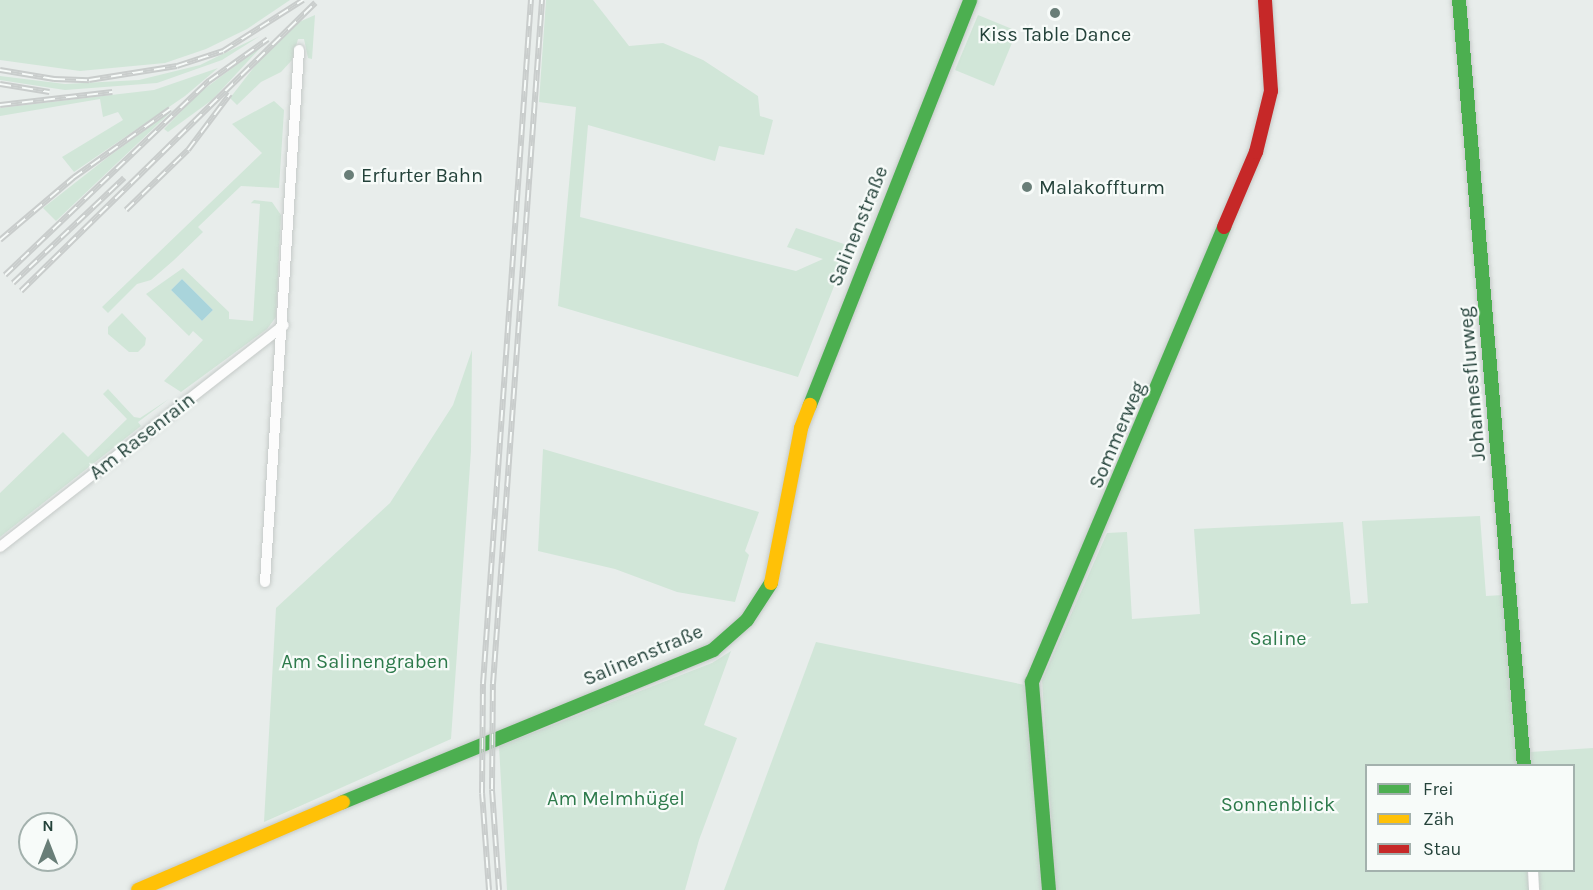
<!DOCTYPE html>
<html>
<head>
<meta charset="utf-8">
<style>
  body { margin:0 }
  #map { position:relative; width:1593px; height:890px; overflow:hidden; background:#e8edeb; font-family:Karla,sans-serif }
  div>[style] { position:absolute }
  .green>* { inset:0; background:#d1e6d8 }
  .water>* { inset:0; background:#a9d4db }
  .roads { filter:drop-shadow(0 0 2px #c5cac8) drop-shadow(0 0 2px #c5cac8) }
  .street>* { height:10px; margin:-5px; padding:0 5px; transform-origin:5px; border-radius:5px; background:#fcfcfc }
  .fast>* { height:14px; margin:-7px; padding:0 7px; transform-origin:7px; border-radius:7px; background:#4caf50 }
  .slow>* { height:14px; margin:-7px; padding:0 7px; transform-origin:7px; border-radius:7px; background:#ffc107 }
  .jam>* { height:14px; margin:-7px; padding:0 7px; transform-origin:7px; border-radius:7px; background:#c62828 }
  .rail>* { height:6px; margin-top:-3px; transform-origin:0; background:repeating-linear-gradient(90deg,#f7fbf9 0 11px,#c9cdcc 0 22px); box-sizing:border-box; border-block:2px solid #c9cdcc }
  .dots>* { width:16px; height:16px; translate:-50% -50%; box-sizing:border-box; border:3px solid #f7fbf9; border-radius:50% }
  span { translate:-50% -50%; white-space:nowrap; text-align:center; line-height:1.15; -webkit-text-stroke:4.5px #f7fbf9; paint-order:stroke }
  .poi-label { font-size:20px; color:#24423a }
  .left { translate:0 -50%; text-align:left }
  .street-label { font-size:20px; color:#24423a }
  .park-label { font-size:20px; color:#2d7a4b }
  .legend { position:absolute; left:1365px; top:764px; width:210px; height:108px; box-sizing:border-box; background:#f7fbf9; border:2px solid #a3b1ad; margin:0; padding:8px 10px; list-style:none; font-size:18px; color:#24423a }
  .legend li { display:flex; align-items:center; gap:12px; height:30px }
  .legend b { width:30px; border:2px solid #a3b1ad }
  .north { position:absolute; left:18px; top:812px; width:60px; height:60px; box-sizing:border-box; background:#f7fbf9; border:2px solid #a3b1ad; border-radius:50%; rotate:0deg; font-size:16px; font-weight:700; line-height:24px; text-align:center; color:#24423a }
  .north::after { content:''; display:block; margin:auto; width:21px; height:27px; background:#697e78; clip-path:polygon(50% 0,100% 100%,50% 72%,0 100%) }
</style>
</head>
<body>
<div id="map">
  <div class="green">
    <div style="clip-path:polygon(0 0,290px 0,247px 29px,206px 49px,165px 63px,80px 71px,0 60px)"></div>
    <div style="clip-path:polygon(546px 0,593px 0,629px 46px,663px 43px,703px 60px,758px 96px,760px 116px,773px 120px,764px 155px,719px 146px,715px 161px,588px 125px,580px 217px,796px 271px,823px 259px,787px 247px,796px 228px,850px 246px,798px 377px,558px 306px,576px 107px,539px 102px)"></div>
    <div style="clip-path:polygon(315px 15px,312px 59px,308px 58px,304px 39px,298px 39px,292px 60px,281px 72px,261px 82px,237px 105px,230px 98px,265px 53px,299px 22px)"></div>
    <div style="clip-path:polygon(978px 15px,1017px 31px,994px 86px,955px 70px)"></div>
    <div style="clip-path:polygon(260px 36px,222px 60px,157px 83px,65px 90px,0 80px,0 76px,65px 84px,139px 80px,200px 65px)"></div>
    <div style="clip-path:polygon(264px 44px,212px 100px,168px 132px,164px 129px,199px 93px)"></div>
    <div style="clip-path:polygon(218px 68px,185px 96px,74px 172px,62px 157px,123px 120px,118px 112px,103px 117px,100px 99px,0 116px,0 108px,154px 90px)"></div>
    <div style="clip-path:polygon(274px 101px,284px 110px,279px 188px,241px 186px,198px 227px,203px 232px,174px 260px,151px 280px,137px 284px,108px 313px,102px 307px,262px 153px,232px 124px)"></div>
    <div style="clip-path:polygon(174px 109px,56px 221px,43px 208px,108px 157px)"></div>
    <div style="clip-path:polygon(evenodd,254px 200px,272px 202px,281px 215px,276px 317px,267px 329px,181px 392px,164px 381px,203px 340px,193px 331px,189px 336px,146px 294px,183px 268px,229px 312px,229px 319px,253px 321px,260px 204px,251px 203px,254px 200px,182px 279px,213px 310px,202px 321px,171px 290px,182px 279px)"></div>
    <div style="clip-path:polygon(122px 313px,146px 338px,145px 345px,138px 352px,129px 352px,108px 334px,108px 327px)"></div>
    <div style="clip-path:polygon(472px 350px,471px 451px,451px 739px,264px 822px,276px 608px,390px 503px,453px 405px)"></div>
    <div style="clip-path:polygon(108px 389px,134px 417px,140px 418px,169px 399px,138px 422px,141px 426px,0 537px,0 493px,63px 432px,88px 457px,127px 419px,103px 394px)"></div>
    <div style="clip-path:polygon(543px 449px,759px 512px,745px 551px,749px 555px,735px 602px,677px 592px,615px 569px,538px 551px)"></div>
    <div style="clip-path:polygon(1480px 516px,1486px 596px,1503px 595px,1518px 765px,1366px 766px,1366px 870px,1527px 871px,1529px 890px,1056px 890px,1042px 680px,1107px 533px,1127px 532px,1132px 619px,1200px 614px,1194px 529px,1343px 522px,1351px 604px,1368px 603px,1362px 521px)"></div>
    <div style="clip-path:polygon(816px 642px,1025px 685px,1043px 890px,724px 890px)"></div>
    <div style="clip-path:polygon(731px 651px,704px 725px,737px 738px,699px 840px,685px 890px,507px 890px,499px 746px,712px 663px)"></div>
    <div style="clip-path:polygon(1593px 748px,1593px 890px,1540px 890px,1538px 871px,1574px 870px,1574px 766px,1531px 765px,1530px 752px)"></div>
  </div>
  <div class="water">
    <div style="clip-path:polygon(182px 279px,213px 310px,202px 321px,171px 290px)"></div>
  </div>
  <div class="roads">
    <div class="street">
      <div style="left:0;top:547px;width:360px;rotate:-38deg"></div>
      <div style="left:265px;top:582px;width:533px;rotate:-86.34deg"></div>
      <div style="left:1533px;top:870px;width:20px;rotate:87deg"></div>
    </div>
    <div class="fast">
      <div style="left:1459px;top:0;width:769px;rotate:85.15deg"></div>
      <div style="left:810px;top:405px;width:435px;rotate:-68.4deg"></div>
      <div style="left:343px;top:802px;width:400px;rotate:-22.3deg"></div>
      <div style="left:713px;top:650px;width:45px;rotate:-41.4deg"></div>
      <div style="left:747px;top:620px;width:44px;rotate:-57deg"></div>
      <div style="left:1049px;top:890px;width:209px;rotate:-94.7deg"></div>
      <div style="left:1032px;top:682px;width:494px;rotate:-67.1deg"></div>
    </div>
    <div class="slow">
      <div style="left:771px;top:583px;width:158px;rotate:-79deg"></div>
      <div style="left:801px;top:428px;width:25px;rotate:-69deg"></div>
      <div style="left:138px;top:890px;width:223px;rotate:-23.2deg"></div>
    </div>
    <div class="jam">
      <div style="left:1224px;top:227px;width:82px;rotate:-66.9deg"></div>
      <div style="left:1256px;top:152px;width:63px;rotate:-76.2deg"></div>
      <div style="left:1271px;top:91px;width:91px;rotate:-93.8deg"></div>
    </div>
  </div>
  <div class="rail">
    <div style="left:0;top:70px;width:55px;rotate:9.5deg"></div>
    <div style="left:54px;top:79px;width:35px;rotate:2deg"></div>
    <div style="left:89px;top:80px;width:89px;rotate:-9deg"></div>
    <div style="left:177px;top:66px;width:48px;rotate:-18.1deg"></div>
    <div style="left:223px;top:51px;width:95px;rotate:-32.5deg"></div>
    <div style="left:0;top:84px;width:50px;rotate:9.3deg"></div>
    <div style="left:0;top:105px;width:113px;rotate:-6.6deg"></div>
    <div style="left:126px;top:210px;width:86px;rotate:-44.1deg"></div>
    <div style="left:188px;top:150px;width:70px;rotate:-53.1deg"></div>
    <div style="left:0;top:240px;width:96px;rotate:-40.3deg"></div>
    <div style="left:73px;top:178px;width:119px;rotate:-35.4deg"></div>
    <div style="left:5px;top:275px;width:282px;rotate:-43.6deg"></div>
    <div style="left:209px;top:81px;width:72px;rotate:-35.4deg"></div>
    <div style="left:13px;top:283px;width:153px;rotate:-43.4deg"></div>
    <div style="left:21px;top:291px;width:412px;rotate:-44.4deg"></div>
    <div style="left:489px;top:890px;width:97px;rotate:-94.1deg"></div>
    <div style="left:482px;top:793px;width:109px;rotate:-89.5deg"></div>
    <div style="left:483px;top:684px;width:686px;rotate:-85.99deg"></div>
    <div style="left:499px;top:890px;width:101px;rotate:-94deg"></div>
    <div style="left:492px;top:789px;width:105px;rotate:-89.5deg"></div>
    <div style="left:493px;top:684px;width:686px;rotate:-85.9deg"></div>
  </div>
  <div class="dots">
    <div style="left:1055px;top:13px;background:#697e78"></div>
    <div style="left:349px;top:175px;background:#697e78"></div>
    <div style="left:1027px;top:187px;background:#697e78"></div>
  </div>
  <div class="poi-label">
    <span style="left:1055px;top:34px">Kiss Table Dance</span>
    <span class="left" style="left:361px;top:175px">Erfurter Bahn</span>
    <span class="left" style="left:1039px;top:187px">Malakoffturm</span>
  </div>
  <div class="street-label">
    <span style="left:858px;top:226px;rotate:-68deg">Salinenstraße</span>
    <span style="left:1472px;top:384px;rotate:-95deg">Johannesflurweg</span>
    <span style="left:1117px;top:435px;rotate:-67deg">Sommerweg</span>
    <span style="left:142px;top:436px;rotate:-38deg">Am Rasenrain</span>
    <span style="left:643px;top:655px;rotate:-23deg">Salinenstraße</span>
  </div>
  <div class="park-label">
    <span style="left:1278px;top:638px">Saline</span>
    <span style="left:365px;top:661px">Am Salinengraben</span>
    <span style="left:616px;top:798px">Am Melmhügel</span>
    <span style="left:1278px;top:804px">Sonnenblick</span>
  </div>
  <ul class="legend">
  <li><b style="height:8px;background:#4caf50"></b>Frei</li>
  <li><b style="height:8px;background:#ffc107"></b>Zäh</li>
  <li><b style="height:8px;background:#c62828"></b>Stau</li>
  </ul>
  <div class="north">N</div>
</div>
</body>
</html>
